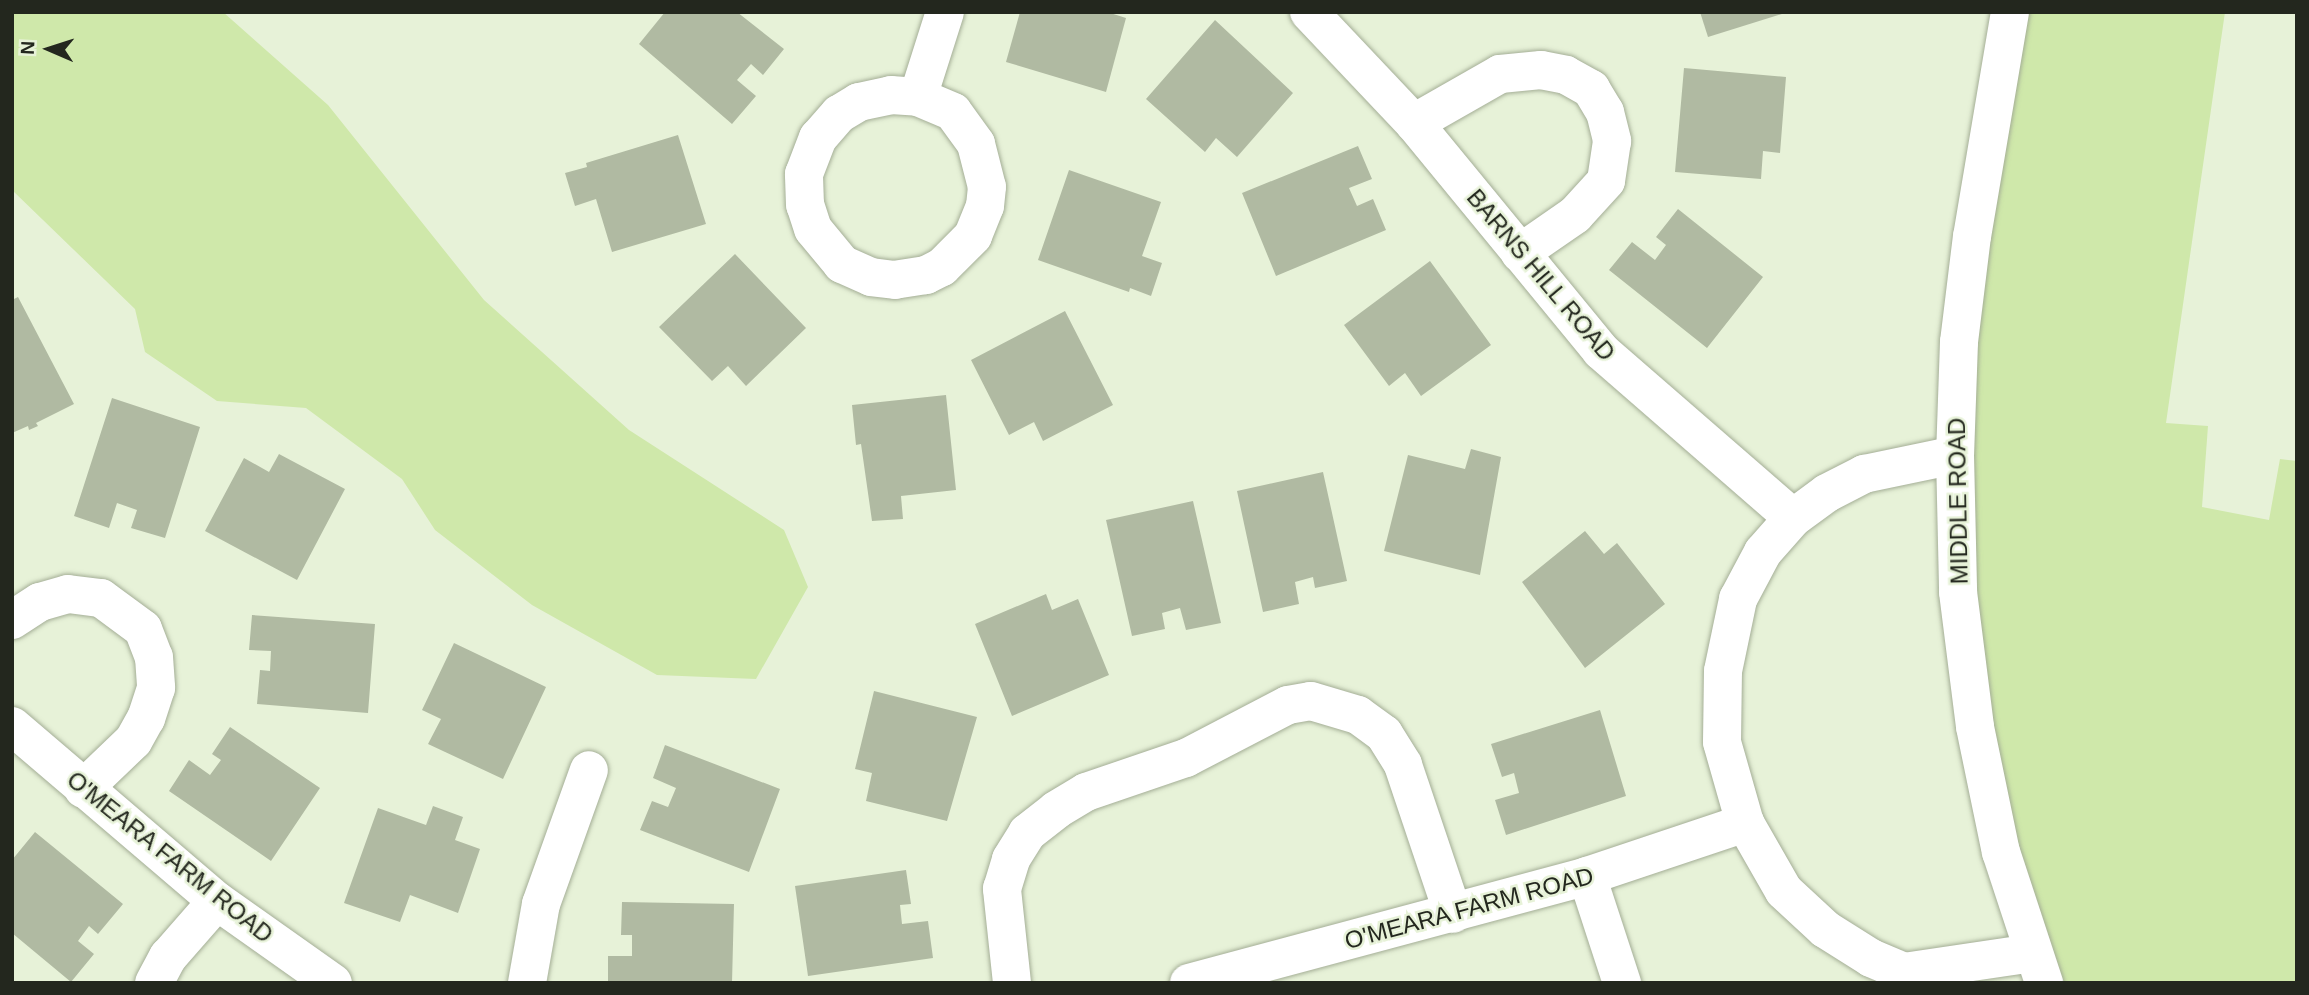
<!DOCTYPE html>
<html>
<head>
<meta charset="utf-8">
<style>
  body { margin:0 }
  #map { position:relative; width:2309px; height:995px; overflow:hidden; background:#e7f2d8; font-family:Arial,sans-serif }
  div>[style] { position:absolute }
  .green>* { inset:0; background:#cfe8aa }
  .building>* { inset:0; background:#b0baa2 }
  .roads { filter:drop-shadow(0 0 2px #a4ae96) drop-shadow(0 0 2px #a4ae96) }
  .minor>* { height:38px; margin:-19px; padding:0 19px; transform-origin:19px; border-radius:19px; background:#fff }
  span { translate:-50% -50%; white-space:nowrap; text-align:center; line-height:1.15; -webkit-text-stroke:5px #e7f2d8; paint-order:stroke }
  .street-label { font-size:24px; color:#23271e }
  .frame { position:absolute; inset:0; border:14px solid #23271e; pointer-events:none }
  .north { position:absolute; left:14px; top:14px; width:70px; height:70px; -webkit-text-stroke:5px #e7f2d8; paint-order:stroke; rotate:273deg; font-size:19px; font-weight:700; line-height:28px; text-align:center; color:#23271e }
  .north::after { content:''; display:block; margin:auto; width:24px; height:32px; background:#23271e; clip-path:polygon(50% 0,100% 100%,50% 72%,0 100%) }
</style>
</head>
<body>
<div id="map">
  <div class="green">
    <div style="clip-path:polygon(12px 12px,223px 12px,328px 105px,484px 300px,629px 430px,784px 530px,808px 587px,756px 679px,657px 675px,532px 605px,435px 530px,402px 479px,306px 408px,217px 401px,145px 352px,135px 309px,12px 190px)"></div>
    <div style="clip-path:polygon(2010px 12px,2225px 12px,2166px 423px,2208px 426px,2202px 507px,2269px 520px,2280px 459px,2297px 461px,2297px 983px,2044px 983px,1975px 727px,1972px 236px)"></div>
  </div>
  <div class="building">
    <div style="clip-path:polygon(665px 12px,737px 12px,784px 49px,763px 75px,751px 64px,737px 80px,756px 96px,732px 124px,639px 44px)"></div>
    <div style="clip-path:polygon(1020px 12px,1107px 12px,1126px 18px,1106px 92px,1006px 62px)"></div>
    <div style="clip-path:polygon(1700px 12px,1785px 12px,1785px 13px,1708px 37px)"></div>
    <div style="clip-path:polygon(1215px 20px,1293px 93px,1237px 157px,1216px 138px,1205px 152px,1146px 99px)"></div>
    <div style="clip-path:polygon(1684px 68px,1786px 77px,1780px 153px,1763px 151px,1761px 179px,1675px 172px)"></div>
    <div style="clip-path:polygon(678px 135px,706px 224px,612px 252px,596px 199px,575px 206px,565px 173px,587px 167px,586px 163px)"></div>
    <div style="clip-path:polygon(1358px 146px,1372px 179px,1349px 188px,1357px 206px,1373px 199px,1386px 230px,1276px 276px,1242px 193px)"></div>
    <div style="clip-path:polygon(1069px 170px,1161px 202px,1142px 256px,1162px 263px,1151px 296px,1130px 288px,1129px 292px,1038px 260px)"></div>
    <div style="clip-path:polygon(1678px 209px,1763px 277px,1707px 348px,1609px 270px,1632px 242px,1655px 260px,1666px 245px,1656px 237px)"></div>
    <div style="clip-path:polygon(735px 254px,806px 328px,746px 386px,728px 366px,712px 381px,659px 327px)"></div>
    <div style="clip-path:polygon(1430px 261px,1491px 345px,1421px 396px,1405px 373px,1389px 386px,1344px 325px)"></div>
    <div style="clip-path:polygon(18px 297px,74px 404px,36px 423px,38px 426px,29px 430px,28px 426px,12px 433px,12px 300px)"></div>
    <div style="clip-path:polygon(1065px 311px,1113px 405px,1043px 441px,1034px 422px,1009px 435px,971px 360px)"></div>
    <div style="clip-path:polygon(946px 395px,956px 490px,901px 496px,903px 519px,872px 521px,861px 444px,856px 445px,852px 405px)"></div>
    <div style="clip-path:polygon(112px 398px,200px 427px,165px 538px,131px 528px,137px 510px,117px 503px,109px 528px,74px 516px)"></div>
    <div style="clip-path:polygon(1471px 449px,1501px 457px,1480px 575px,1384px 551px,1408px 455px,1465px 469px)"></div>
    <div style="clip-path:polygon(279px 454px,345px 489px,297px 580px,205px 531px,244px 458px,269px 472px)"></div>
    <div style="clip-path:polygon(1323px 472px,1347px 581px,1315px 588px,1313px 577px,1295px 582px,1299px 604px,1263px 612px,1237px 491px)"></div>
    <div style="clip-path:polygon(1193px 501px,1221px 623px,1186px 630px,1180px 608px,1162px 613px,1165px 629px,1132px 636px,1106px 520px)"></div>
    <div style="clip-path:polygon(1585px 531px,1604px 554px,1617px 543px,1665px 604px,1585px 668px,1522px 582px)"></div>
    <div style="clip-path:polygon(1046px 594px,1052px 610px,1078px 599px,1109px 675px,1012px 716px,975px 624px)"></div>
    <div style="clip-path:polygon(252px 615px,375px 624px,368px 713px,257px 704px,260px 670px,270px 671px,271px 651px,249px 650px)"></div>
    <div style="clip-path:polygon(454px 643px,546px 687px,503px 779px,428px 744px,441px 719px,422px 710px)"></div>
    <div style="clip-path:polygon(874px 691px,977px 717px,947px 821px,866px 801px,872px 773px,855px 769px)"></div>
    <div style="clip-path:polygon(1600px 710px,1626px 796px,1506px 835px,1495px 800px,1519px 793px,1514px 773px,1502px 777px,1491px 744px)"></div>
    <div style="clip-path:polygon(230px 727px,320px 788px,271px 861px,169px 791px,189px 760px,210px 775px,221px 760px,212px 754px)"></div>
    <div style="clip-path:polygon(665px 745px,780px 789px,749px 872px,640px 830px,652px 801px,668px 807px,676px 788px,653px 778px)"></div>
    <div style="clip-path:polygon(433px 806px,463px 817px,455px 840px,480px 849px,458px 913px,410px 895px,400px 922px,344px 903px,378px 808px,426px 825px)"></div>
    <div style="clip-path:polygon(35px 832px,123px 904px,98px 934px,89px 926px,78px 941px,94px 954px,71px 982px,12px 933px,12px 860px)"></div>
    <div style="clip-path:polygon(906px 870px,911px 904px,900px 905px,902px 924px,928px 921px,933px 958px,808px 976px,795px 886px)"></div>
    <div style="clip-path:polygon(622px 902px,734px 904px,732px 983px,608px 983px,608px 956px,632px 956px,632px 935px,621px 935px)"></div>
  </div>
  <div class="roads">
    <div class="minor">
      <div style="left:1309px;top:12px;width:153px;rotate:46.6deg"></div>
      <div style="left:1414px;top:123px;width:295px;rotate:50.6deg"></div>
      <div style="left:1601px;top:351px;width:254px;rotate:41deg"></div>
      <div style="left:2010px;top:12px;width:227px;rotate:99.6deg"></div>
      <div style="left:1972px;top:236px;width:107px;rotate:97deg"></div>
      <div style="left:1959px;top:342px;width:113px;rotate:92deg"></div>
      <div style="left:1955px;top:455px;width:137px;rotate:88.7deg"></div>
      <div style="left:1958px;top:592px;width:136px;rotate:82.8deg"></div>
      <div style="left:1975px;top:727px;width:128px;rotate:78.3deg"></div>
      <div style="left:2001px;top:852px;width:138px;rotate:71.8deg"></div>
      <div style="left:891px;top:95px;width:27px;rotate:4deg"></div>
      <div style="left:918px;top:97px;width:38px;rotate:23deg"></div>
      <div style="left:953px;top:112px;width:39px;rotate:54deg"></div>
      <div style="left:976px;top:144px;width:44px;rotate:75.7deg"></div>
      <div style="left:987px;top:187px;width:19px;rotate:96deg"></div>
      <div style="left:985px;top:206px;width:32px;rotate:112deg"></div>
      <div style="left:973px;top:236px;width:44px;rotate:135deg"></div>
      <div style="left:942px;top:267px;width:18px;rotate:153deg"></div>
      <div style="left:926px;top:275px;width:31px;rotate:171deg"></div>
      <div style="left:895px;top:280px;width:24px;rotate:-173deg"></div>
      <div style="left:871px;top:277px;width:32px;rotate:-156deg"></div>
      <div style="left:842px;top:264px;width:45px;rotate:-129.6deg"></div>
      <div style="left:813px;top:229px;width:25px;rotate:-108deg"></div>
      <div style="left:805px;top:205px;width:31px;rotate:-92deg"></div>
      <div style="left:804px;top:174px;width:39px;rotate:-69deg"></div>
      <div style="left:818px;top:138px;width:32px;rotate:-49deg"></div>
      <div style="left:839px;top:114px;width:23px;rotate:-31deg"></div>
      <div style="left:859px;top:102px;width:33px;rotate:-12deg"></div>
      <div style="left:918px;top:97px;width:89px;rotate:-72.4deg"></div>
      <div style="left:1414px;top:123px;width:99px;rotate:-29.7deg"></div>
      <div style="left:1500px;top:74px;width:41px;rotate:-5.6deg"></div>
      <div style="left:1541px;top:70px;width:25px;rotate:11deg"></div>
      <div style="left:1566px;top:75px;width:29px;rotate:29deg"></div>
      <div style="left:1591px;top:89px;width:27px;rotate:59deg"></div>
      <div style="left:1605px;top:112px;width:30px;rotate:76deg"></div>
      <div style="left:1612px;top:141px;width:40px;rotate:98.5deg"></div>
      <div style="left:1606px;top:181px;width:46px;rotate:132.4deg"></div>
      <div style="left:1575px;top:215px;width:67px;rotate:145.4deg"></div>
      <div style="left:12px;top:620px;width:33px;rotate:-33deg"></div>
      <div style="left:40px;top:602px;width:29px;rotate:-16deg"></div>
      <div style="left:68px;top:594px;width:33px;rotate:7deg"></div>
      <div style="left:101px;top:598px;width:52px;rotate:36.4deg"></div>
      <div style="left:143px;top:629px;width:30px;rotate:69deg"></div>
      <div style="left:154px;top:657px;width:31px;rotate:86deg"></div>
      <div style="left:156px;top:688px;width:32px;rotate:108deg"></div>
      <div style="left:146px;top:718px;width:26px;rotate:119deg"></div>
      <div style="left:133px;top:741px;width:69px;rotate:136.2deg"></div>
      <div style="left:12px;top:726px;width:270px;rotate:40.5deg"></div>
      <div style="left:217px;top:901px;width:142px;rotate:35.3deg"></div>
      <div style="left:1745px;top:823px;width:84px;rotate:-105.9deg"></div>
      <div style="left:1722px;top:742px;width:71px;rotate:-89.2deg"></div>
      <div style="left:1723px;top:671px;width:74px;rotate:-78.2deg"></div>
      <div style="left:1738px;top:599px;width:53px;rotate:-62deg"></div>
      <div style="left:1763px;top:552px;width:45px;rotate:-48.6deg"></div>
      <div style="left:1793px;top:518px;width:42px;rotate:-36.3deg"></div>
      <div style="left:1827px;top:493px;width:42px;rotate:-27.2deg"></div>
      <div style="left:1864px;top:474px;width:93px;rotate:-11.8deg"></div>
      <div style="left:1587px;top:876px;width:113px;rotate:71.9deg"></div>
      <div style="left:154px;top:983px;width:30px;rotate:-62deg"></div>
      <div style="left:168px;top:957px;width:74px;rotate:-48.8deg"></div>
      <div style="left:527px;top:983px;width:80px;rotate:-80deg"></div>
      <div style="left:541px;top:904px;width:142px;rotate:-70.3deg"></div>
      <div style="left:1012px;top:983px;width:95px;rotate:-96.1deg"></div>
      <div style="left:1002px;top:889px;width:31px;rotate:-73deg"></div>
      <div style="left:1011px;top:859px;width:31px;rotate:-58deg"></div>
      <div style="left:1027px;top:833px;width:37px;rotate:-38deg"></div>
      <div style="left:1056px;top:810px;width:35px;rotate:-31deg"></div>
      <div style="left:1086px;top:792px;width:106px;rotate:-18.8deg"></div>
      <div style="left:1186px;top:758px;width:115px;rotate:-27.5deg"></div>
      <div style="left:1288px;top:705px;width:23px;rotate:-10deg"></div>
      <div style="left:1311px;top:701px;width:49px;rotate:16.6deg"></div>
      <div style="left:1358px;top:715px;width:32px;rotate:36deg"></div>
      <div style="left:1384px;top:734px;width:36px;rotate:58deg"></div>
      <div style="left:1403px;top:765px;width:157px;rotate:71.4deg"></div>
      <div style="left:1189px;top:983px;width:412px;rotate:-15deg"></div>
      <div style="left:1587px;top:876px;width:167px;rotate:-18.5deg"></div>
      <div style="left:1745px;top:823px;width:78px;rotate:60.2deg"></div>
      <div style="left:1784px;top:891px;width:56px;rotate:42.8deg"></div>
      <div style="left:1825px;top:929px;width:54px;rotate:32.2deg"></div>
      <div style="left:1871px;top:958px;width:36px;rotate:23deg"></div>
      <div style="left:1904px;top:972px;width:129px;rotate:-8.4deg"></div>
    </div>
  </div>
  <div class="street-label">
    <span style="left:1541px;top:275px;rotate:50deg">BARNS HILL ROAD</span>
    <span style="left:1958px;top:501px;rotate:-91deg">MIDDLE ROAD</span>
    <span style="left:170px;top:857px;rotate:39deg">O'MEARA FARM ROAD</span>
    <span style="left:1469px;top:908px;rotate:-15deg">O'MEARA FARM ROAD</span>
  </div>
  <div class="frame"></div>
  <div class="north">N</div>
</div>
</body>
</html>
